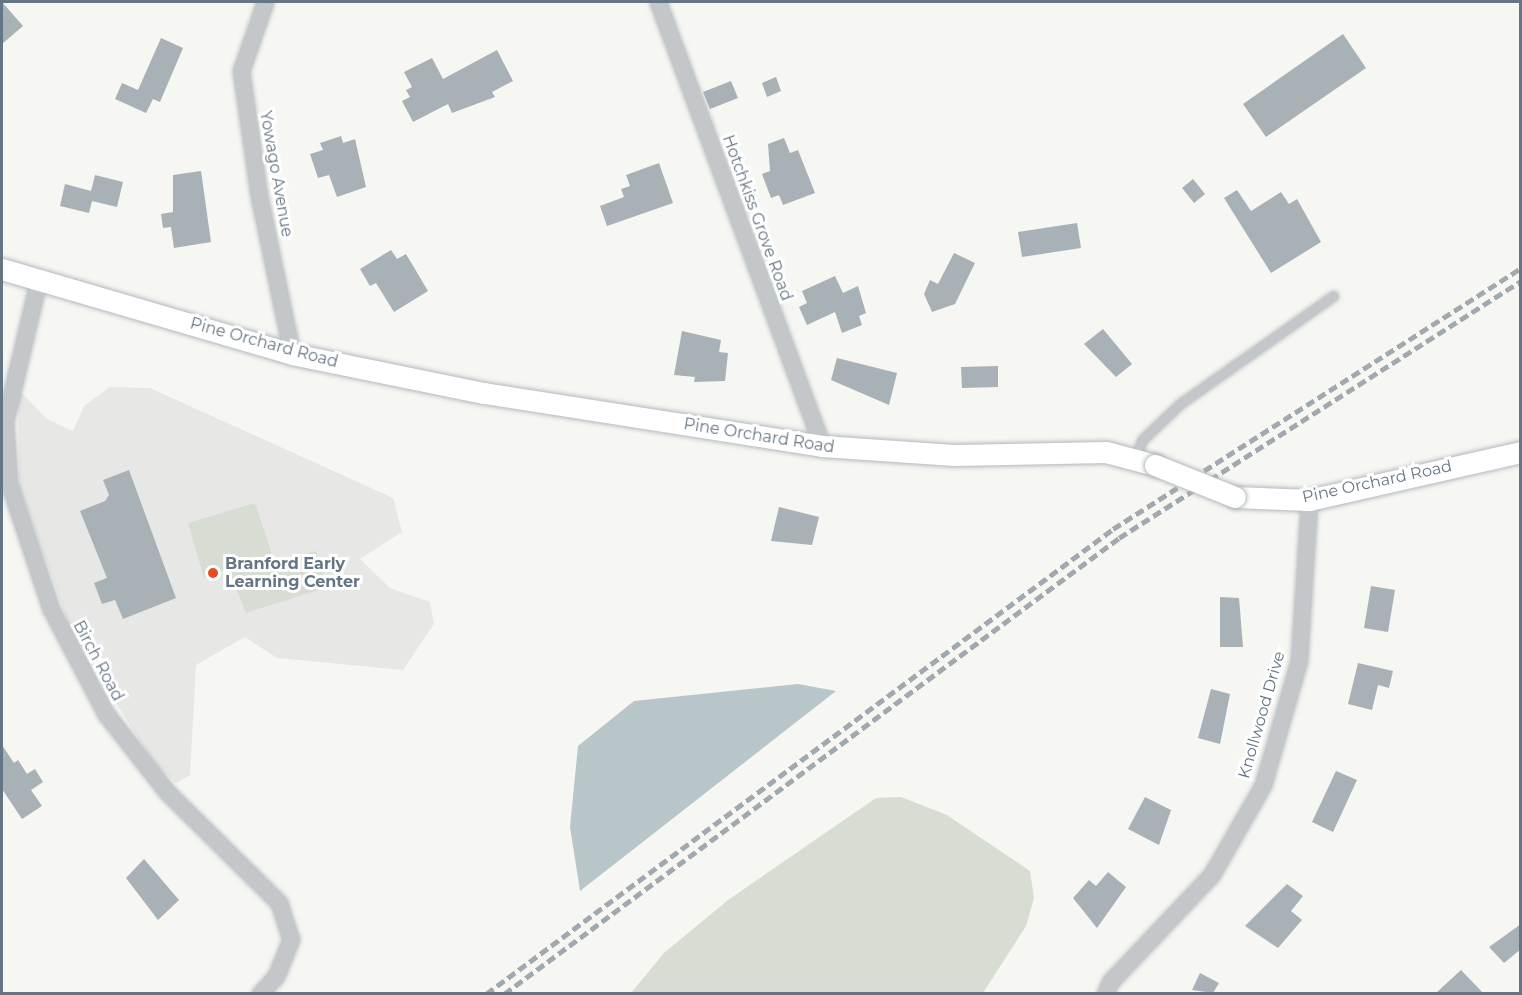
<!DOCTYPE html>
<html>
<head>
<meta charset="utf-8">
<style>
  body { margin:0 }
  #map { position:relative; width:1522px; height:995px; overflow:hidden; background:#f6f6f2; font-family:Montserrat,sans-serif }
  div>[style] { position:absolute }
  .built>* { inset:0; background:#e7e8e6 }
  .green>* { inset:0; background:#d7ddd3 }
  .water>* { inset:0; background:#b8c6c9 }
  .building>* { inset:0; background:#a8b1b6 }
  .roads { filter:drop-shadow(0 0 2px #b3b9bd) drop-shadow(0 0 2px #b3b9bd) }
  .lane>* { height:8px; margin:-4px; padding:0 4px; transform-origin:4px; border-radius:4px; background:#c3c7ca }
  .street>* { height:15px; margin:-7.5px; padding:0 7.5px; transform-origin:7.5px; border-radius:7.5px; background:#c3c7ca }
  .secondary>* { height:21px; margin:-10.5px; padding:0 10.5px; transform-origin:10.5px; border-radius:10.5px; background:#fff }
  .rail>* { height:4.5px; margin-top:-2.25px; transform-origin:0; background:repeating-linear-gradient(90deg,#a1a8ae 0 9px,transparent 0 13.5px) }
  .bridges { filter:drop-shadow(0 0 2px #b3b9bd) drop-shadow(0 0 2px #b3b9bd) }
  .secondary-bridge>* { height:21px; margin:-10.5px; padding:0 10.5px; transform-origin:10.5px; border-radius:10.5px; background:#fff }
  .dots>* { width:16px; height:16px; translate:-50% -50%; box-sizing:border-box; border:3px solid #fff; border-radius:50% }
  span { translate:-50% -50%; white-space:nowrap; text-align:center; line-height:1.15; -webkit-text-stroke:6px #fff; paint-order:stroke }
  .street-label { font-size:16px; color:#647685 }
  .poi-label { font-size:16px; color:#647685; font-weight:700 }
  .left { translate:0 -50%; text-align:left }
  .frame { position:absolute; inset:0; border:3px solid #647685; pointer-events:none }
</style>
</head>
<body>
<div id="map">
  <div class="built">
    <div style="clip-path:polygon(110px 387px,150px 388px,393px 498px,402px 532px,360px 559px,390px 588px,430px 602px,434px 624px,403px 670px,277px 658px,245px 637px,196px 665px,190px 775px,176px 783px,153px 762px,71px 631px,19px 485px,18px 389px,47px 419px,73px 431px,84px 406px)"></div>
  </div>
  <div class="green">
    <div style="clip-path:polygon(255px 503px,275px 563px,316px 551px,328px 587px,246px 613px,228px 569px,204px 578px,188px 523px)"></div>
    <div style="clip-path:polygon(901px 797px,947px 815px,1030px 871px,1034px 898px,1026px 926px,983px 993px,631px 993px,664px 953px,728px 900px,876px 798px)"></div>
  </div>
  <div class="water">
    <div style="clip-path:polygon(798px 684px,836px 691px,580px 891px,570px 827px,578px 746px,634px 701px)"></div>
  </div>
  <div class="building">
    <div style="clip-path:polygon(2px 2px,23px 26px,2px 44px)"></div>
    <div style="clip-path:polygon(1343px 34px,1366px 68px,1266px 137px,1243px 104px)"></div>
    <div style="clip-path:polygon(161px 38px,183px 48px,160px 102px,153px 99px,146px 113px,115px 99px,122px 83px,138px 90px)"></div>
    <div style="clip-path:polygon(497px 50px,513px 81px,492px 92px,495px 97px,452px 113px,448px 104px,413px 122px,402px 101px,410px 97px,406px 90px,412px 87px,404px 72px,432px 58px,443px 79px)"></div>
    <div style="clip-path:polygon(776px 77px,781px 91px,767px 97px,762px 83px)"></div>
    <div style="clip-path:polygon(731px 81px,738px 98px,710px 109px,703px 92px)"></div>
    <div style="clip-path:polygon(341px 136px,343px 143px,355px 139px,366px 187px,337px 197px,329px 175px,318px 178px,310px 154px,323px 150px,320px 143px)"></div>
    <div style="clip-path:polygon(784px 138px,790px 153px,798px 150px,815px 193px,783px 205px,779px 195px,771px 198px,762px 174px,770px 171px,768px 144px)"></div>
    <div style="clip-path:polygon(659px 163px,673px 203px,607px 226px,600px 206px,624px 197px,621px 189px,630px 186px,626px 175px)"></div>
    <div style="clip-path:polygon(201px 171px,211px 242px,174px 248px,171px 227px,163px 228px,161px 214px,173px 212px,173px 175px)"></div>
    <div style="clip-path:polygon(95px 175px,123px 182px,117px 207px,92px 201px,89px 213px,60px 206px,65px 184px,91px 191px)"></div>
    <div style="clip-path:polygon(1193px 179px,1205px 194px,1194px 203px,1182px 188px)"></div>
    <div style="clip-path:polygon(1237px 190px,1251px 211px,1281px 192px,1289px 204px,1297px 199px,1321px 242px,1271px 273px,1224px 198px)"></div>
    <div style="clip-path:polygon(1077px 223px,1081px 248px,1022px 257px,1018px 232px)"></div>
    <div style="clip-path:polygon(391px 250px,397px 259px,406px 254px,428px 291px,394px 312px,376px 283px,370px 286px,360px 269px)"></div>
    <div style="clip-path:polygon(954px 253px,975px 263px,955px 304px,932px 312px,924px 294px,930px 280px,938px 284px)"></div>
    <div style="clip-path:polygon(835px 276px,843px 293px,858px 286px,866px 313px,859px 316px,862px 325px,842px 333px,835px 312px,807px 325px,799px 307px,807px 303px,802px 291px)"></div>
    <div style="clip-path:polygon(1103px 329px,1132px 364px,1116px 377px,1084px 344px)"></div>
    <div style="clip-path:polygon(682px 331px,721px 340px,719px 352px,728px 353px,725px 381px,694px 382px,695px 377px,674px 375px)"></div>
    <div style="clip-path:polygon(837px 358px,897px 373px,889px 405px,831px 380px)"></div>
    <div style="clip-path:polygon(998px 366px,998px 387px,962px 388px,961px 367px)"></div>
    <div style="clip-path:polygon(129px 470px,176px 598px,123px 619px,115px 600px,102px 604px,94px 583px,107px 578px,80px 511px,105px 501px,109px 495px,103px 480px)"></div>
    <div style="clip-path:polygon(779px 507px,819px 517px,812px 545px,771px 541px)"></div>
    <div style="clip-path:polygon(1371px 586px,1395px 590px,1388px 632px,1364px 628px)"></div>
    <div style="clip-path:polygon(1220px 597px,1239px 598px,1243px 647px,1220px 647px)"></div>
    <div style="clip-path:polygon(1358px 663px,1393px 671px,1389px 688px,1378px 685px,1372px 710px,1348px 704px)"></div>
    <div style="clip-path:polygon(1211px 689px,1230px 694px,1220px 744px,1198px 738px)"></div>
    <div style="clip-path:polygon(2px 745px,14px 763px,18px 760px,27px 774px,35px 769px,43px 782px,31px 790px,42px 806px,22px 819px,2px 789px)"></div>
    <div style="clip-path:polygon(1336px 771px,1357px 780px,1333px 832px,1312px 822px)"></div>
    <div style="clip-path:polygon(1145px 797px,1171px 810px,1159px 845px,1128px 829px)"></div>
    <div style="clip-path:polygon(144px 859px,179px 900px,158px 920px,126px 878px)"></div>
    <div style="clip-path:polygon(1108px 872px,1126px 887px,1097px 928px,1073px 898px,1089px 880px,1096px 886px)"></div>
    <div style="clip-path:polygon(1287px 884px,1303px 896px,1291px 911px,1302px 920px,1278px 948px,1245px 926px)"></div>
    <div style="clip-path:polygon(1521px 924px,1521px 949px,1504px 963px,1489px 947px)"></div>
    <div style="clip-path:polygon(1461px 970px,1483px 993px,1436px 993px)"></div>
    <div style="clip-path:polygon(1200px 973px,1219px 983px,1213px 993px,1192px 990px)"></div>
  </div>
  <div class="roads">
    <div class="lane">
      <div style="left:1136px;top:457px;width:18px;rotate:-68deg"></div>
      <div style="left:1143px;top:440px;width:52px;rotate:-43.5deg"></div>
      <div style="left:1181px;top:404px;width:187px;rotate:-35.2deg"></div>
    </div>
    <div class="street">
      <div style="left:265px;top:2px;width:73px;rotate:109.2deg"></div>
      <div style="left:241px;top:71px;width:126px;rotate:81.8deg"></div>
      <div style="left:259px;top:196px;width:161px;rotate:78.2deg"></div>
      <div style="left:658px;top:2px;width:473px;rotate:69.7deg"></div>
      <div style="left:39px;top:278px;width:148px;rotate:103.3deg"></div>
      <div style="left:5px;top:422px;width:61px;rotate:86.2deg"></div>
      <div style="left:9px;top:483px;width:133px;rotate:71.6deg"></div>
      <div style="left:51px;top:609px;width:119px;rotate:62.4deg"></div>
      <div style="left:106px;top:714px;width:99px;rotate:52deg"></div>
      <div style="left:167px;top:792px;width:158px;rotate:44.7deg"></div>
      <div style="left:279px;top:903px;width:38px;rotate:72deg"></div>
      <div style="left:291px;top:939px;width:40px;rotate:112deg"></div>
      <div style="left:276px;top:976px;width:24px;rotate:132deg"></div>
      <div style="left:1105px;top:994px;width:13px;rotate:-67deg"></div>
      <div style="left:1110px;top:982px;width:149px;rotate:-46.6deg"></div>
      <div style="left:1212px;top:874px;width:103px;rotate:-60.2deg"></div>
      <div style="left:1263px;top:785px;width:130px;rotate:-73.9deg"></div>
      <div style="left:1299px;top:660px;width:160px;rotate:-86.4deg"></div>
    </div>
    <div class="secondary">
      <div style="left:2px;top:269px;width:302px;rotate:16.3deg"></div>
      <div style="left:292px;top:354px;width:196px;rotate:11.5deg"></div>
      <div style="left:484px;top:393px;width:342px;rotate:8.9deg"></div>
      <div style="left:822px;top:446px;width:132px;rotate:3.9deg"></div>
      <div style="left:954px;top:455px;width:152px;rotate:-1.1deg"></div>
      <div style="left:1106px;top:452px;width:51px;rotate:14.9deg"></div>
      <div style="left:1235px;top:497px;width:74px;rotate:2.3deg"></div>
      <div style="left:1309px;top:500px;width:216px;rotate:-12.8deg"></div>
    </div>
  </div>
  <div class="rail">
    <div style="left:486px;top:994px;width:781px;rotate:-36.56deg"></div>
    <div style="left:1113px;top:529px;width:483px;rotate:-32.6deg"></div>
    <div style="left:504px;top:994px;width:766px;rotate:-36.56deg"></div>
    <div style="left:1119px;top:538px;width:476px;rotate:-32.6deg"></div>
  </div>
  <div class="bridges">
    <div class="secondary-bridge">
      <div style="left:1155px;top:465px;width:86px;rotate:21.8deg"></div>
    </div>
  </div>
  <div class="dots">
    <div style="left:213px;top:573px;background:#e94c20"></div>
  </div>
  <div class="street-label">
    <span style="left:276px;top:174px;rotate:80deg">Yowago Avenue</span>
    <span style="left:757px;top:218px;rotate:70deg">Hotchkiss Grove Road</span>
    <span style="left:264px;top:343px;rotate:15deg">Pine Orchard Road</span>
    <span style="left:759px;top:436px;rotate:9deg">Pine Orchard Road</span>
    <span style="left:1377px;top:482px;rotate:-12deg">Pine Orchard Road</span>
    <span style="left:98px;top:661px;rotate:62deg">Birch Road</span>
    <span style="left:1262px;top:715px;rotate:-74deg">Knollwood Drive</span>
  </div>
  <div class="poi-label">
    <span class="left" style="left:225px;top:573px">Branford Early<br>Learning Center</span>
  </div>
  <div class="frame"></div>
</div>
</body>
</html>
